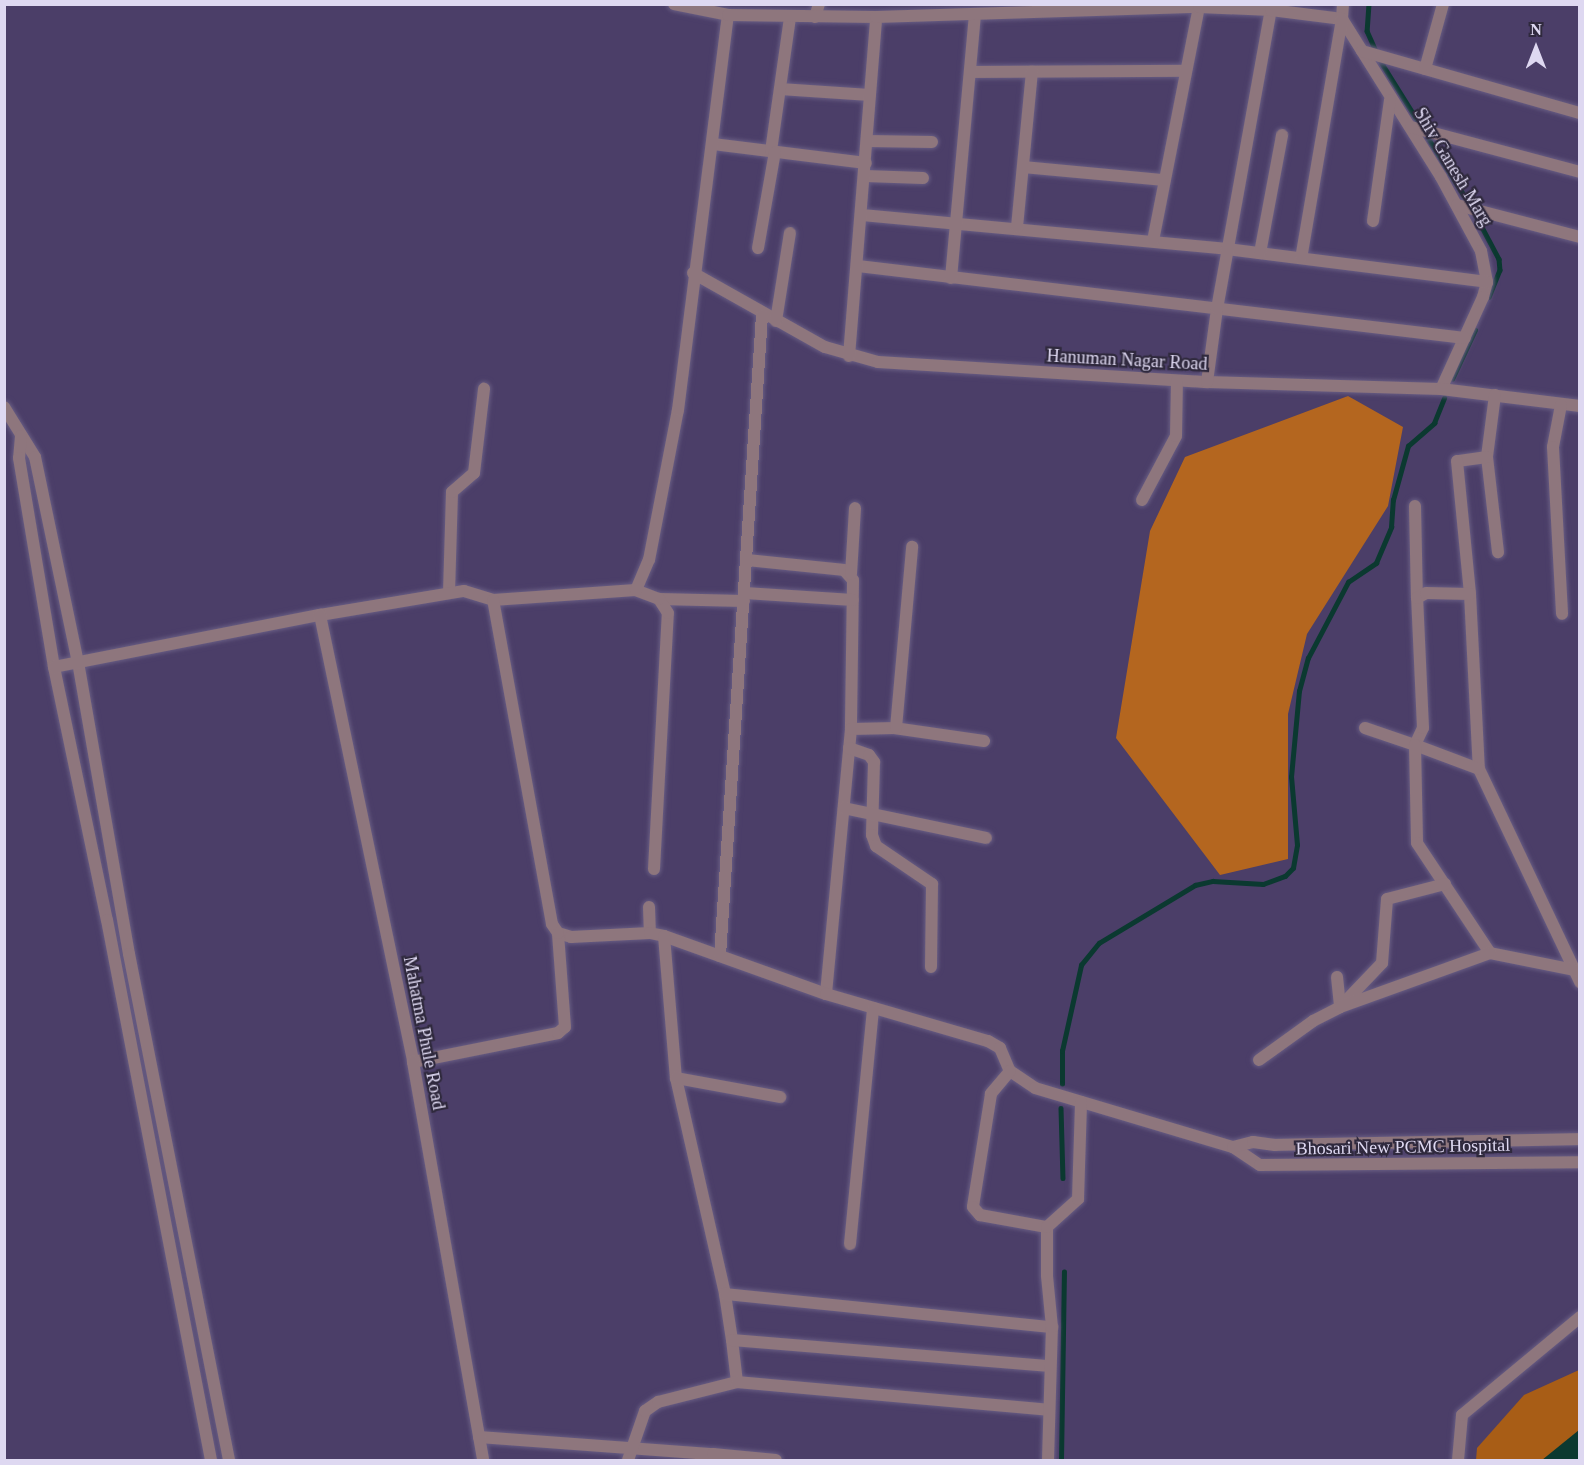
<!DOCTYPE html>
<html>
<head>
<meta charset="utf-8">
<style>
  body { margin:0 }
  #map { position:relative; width:1584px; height:1465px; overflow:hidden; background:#4b3e68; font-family:Georgia,serif }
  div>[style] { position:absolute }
  .green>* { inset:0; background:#a85d16 }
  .forest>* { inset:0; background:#b4661f }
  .water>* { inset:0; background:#0b3930 }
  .stream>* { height:4.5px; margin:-2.25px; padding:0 2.25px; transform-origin:2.25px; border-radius:2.25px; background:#0b3930 }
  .roads { filter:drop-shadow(0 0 2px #685d83) drop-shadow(0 0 2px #685d83) }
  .minor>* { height:12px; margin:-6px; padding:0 6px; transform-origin:6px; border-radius:6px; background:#8e767d }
  .tertiary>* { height:12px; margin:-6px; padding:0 6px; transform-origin:6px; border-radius:6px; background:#8e767d }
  span { translate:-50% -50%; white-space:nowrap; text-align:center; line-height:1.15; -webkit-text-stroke:4.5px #2f293d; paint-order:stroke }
  .street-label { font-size:18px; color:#ded8f1 }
  .frame { position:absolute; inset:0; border:6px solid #ded8f1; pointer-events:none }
  .north { position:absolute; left:1506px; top:18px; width:60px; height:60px; -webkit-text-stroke:4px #2f293d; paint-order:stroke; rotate:0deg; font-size:16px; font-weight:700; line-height:24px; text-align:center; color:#ded8f1 }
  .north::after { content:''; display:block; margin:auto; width:21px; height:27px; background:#ded8f1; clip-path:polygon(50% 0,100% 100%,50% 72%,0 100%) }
</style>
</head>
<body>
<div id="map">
  <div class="green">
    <div style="clip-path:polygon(1579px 1370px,1579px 1460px,1476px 1460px,1477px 1448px,1524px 1395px)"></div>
  </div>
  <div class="forest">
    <div style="clip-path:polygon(1348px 396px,1403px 427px,1388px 506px,1307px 634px,1288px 714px,1288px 859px,1220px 875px,1116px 738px,1150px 531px,1185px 457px)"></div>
  </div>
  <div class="water">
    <div style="clip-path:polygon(1579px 1430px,1579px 1460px,1542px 1460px)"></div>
  </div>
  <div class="stream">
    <div style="left:1369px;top:4px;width:27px;rotate:94deg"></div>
    <div style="left:1367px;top:31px;width:20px;rotate:66deg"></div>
    <div style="left:1381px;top:62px;width:75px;rotate:58deg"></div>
    <div style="left:1425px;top:133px;width:85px;rotate:58deg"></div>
    <div style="left:1474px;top:212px;width:53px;rotate:62deg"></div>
    <div style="left:1499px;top:259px;width:11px;rotate:85deg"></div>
    <div style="left:1500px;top:270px;width:29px;rotate:112deg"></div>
    <div style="left:1452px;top:379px;width:54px;rotate:-64.9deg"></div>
    <div style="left:1062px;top:1084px;width:33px;rotate:-90deg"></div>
    <div style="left:1062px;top:1051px;width:88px;rotate:-77.5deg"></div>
    <div style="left:1081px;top:965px;width:28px;rotate:-51deg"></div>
    <div style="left:1099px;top:943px;width:112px;rotate:-31.1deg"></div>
    <div style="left:1195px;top:885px;width:18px;rotate:-13deg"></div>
    <div style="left:1213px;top:881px;width:50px;rotate:3.4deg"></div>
    <div style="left:1263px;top:884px;width:23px;rotate:-20deg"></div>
    <div style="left:1285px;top:876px;width:11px;rotate:-45deg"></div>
    <div style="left:1293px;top:868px;width:23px;rotate:-80deg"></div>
    <div style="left:1297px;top:845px;width:68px;rotate:-95deg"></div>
    <div style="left:1291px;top:777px;width:86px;rotate:-84.7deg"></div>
    <div style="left:1299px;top:691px;width:34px;rotate:-75deg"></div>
    <div style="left:1308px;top:658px;width:86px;rotate:-62.2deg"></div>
    <div style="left:1348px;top:582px;width:34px;rotate:-34deg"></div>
    <div style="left:1376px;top:563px;width:39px;rotate:-67deg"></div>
    <div style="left:1391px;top:527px;width:27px;rotate:-86deg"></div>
    <div style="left:1393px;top:500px;width:56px;rotate:-74.5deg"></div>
    <div style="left:1408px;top:446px;width:35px;rotate:-41deg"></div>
    <div style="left:1434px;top:423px;width:27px;rotate:-68deg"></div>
    <div style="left:1061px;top:1108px;width:70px;rotate:88.4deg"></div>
    <div style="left:1061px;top:1460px;width:188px;rotate:-89.1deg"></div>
  </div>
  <div class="roads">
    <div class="minor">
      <div style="left:674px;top:4px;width:55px;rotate:11.5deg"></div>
      <div style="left:1343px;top:4px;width:15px;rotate:94deg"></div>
      <div style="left:1342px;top:19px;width:186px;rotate:57.9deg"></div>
      <div style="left:1441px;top:177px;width:84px;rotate:61.6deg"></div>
      <div style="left:1481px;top:251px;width:32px;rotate:79deg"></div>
      <div style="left:1487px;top:282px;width:16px;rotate:105deg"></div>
      <div style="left:1483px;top:297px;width:101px;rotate:114.5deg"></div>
      <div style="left:815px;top:17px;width:14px;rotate:-73deg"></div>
      <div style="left:1362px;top:51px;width:227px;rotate:15.9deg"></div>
      <div style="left:1425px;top:69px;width:67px;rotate:-74.5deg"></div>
      <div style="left:971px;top:72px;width:215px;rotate:-0.3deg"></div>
      <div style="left:780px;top:89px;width:90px;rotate:3.8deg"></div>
      <div style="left:1411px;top:127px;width:175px;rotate:14.9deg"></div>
      <div style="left:867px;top:141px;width:65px;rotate:0.9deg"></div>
      <div style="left:713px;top:144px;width:154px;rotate:7.1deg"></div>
      <div style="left:771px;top:151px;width:135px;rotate:-81.9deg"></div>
      <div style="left:1023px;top:167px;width:142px;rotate:5.3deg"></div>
      <div style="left:865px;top:176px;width:58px;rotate:2deg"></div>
      <div style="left:1457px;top:205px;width:127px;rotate:14.6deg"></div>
      <div style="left:862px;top:215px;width:367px;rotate:5.3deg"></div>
      <div style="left:1227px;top:249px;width:262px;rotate:7.2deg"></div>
      <div style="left:1373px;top:221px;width:122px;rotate:-82deg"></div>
      <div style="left:1017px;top:227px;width:156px;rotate:-84.5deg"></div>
      <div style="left:1153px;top:241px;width:238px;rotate:-78.9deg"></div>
      <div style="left:758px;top:248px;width:97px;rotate:-80deg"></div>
      <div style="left:1260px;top:253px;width:120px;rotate:-79.4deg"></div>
      <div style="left:858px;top:266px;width:611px;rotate:6.76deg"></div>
      <div style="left:693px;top:273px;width:151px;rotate:29.3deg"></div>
      <div style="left:825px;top:347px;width:55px;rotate:15.8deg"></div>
      <div style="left:878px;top:362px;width:330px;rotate:3.5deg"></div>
      <div style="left:1207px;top:382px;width:234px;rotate:1.7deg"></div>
      <div style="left:1441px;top:389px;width:140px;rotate:7deg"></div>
      <div style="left:951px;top:278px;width:264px;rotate:-84.8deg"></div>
      <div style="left:776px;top:321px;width:89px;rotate:-81deg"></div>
      <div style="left:849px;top:356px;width:340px;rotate:-85.4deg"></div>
      <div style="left:1207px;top:382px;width:74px;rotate:-82.2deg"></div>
      <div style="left:1217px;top:309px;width:304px;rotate:-79.8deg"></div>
      <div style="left:1495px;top:395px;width:63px;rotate:97.4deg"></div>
      <div style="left:1487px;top:457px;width:96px;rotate:83.4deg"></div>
      <div style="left:1561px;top:405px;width:43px;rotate:100.8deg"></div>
      <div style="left:1553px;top:447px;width:167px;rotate:86.9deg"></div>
      <div style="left:1487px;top:457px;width:30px;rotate:172deg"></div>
      <div style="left:1457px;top:461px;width:134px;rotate:84.4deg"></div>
      <div style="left:1470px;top:594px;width:175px;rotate:87.1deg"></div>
      <div style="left:1479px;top:769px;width:236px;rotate:64.6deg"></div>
      <div style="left:1142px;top:500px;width:72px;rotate:-62deg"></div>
      <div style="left:1176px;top:436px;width:55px;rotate:-89deg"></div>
      <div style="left:1415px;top:506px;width:92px;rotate:88.8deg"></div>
      <div style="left:747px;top:560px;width:98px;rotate:5.9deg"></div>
      <div style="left:844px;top:570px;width:13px;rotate:48deg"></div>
      <div style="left:853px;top:580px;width:149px;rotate:90.8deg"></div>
      <div style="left:851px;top:729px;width:266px;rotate:95.4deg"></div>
      <div style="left:851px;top:574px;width:66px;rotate:-86.5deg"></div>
      <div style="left:449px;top:593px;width:101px;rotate:-88.3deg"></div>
      <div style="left:452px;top:492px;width:29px;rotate:-41deg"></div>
      <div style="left:474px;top:473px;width:85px;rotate:-83.2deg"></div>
      <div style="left:745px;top:593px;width:108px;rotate:3.7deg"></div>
      <div style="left:659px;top:599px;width:85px;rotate:1.3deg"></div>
      <div style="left:320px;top:615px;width:146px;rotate:-9.5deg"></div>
      <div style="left:464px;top:591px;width:30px;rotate:17deg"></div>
      <div style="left:493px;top:600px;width:143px;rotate:-4deg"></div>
      <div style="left:894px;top:728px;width:91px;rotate:8.2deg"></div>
      <div style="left:1365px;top:728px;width:53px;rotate:18.8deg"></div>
      <div style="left:1415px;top:745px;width:19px;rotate:-65deg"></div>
      <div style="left:1423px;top:728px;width:130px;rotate:-92.6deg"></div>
      <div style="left:1417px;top:598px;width:10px;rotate:-29deg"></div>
      <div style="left:1426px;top:593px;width:44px;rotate:1.3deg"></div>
      <div style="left:851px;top:729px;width:45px;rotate:-1.3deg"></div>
      <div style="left:896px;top:728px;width:182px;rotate:-84.9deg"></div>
      <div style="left:849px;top:748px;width:21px;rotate:19deg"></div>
      <div style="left:869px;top:755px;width:9px;rotate:54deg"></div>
      <div style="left:874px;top:762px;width:73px;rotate:91.6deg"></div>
      <div style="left:872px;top:835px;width:12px;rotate:70deg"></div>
      <div style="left:876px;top:846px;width:68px;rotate:34.2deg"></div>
      <div style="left:932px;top:884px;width:83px;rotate:90.7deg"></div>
      <div style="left:1479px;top:769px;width:68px;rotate:-159.4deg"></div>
      <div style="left:1415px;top:745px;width:98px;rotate:88.8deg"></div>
      <div style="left:1417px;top:843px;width:132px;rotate:56.4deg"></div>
      <div style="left:1490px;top:953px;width:86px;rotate:11.4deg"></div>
      <div style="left:844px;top:808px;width:145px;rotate:11.9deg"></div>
      <div style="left:654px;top:869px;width:256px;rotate:-86.9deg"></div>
      <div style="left:668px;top:613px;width:17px;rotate:-123deg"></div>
      <div style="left:659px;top:599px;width:25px;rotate:-159deg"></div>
      <div style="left:636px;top:590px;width:33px;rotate:-67deg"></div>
      <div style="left:649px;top:560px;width:153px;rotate:-79.1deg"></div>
      <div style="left:678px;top:410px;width:398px;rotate:-82.8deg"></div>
      <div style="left:728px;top:15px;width:148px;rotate:0.8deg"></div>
      <div style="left:876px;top:17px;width:323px;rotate:-1.8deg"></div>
      <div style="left:1199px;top:7px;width:72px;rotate:2.4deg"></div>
      <div style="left:1271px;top:10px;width:72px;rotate:7.2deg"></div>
      <div style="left:1342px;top:19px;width:242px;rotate:99.7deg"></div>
      <div style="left:649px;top:907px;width:26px;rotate:88deg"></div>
      <div style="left:558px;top:933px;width:14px;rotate:17deg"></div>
      <div style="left:571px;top:937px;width:79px;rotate:-2.9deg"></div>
      <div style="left:650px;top:933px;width:14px;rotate:12deg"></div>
      <div style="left:664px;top:936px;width:172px;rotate:19.7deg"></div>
      <div style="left:826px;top:994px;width:169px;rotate:16.2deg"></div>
      <div style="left:988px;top:1041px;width:14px;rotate:30deg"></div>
      <div style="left:1000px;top:1048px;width:25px;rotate:67deg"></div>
      <div style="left:1010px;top:1071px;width:30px;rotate:34deg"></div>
      <div style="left:1035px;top:1088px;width:207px;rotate:16.6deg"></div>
      <div style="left:1233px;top:1147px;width:32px;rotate:34deg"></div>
      <div style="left:1260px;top:1165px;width:320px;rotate:-0.5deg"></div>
      <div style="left:664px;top:936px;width:143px;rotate:85.2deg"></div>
      <div style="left:676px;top:1078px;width:221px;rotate:77.2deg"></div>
      <div style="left:720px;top:956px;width:642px;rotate:-86.25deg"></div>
      <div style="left:1337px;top:977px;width:30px;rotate:84deg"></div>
      <div style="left:1340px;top:1007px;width:61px;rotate:-46.3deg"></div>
      <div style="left:1382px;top:963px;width:64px;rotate:-85.5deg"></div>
      <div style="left:1387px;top:899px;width:60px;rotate:-14.5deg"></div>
      <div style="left:1259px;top:1060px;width:67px;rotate:-35.8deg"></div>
      <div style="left:1313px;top:1021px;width:30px;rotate:-27deg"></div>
      <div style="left:1340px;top:1007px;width:159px;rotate:-19.8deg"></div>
      <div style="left:413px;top:1062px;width:148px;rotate:-11.3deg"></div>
      <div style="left:558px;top:1033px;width:9px;rotate:-41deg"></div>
      <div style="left:565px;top:1027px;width:94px;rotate:-94.3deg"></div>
      <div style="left:558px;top:933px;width:11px;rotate:-124deg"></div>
      <div style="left:552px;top:924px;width:329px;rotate:-100.3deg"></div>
      <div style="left:1010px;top:1071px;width:30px;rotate:130deg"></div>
      <div style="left:991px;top:1094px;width:114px;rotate:99.1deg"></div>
      <div style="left:973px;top:1207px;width:11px;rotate:49deg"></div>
      <div style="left:980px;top:1215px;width:68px;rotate:10.2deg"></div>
      <div style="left:676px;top:1078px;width:106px;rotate:10.4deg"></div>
      <div style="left:1233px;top:1147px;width:21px;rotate:-14deg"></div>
      <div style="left:1253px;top:1142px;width:22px;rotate:8deg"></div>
      <div style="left:1275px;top:1145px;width:305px;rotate:-1.1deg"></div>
      <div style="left:850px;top:1244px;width:237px;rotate:-84.4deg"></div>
      <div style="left:732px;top:1340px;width:47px;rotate:-98.7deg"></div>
      <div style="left:725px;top:1294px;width:329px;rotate:5.8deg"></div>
      <div style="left:737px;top:1382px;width:42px;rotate:-96.8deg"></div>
      <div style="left:732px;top:1340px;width:319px;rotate:4.7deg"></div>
      <div style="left:479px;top:1437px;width:235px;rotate:4.2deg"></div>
      <div style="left:713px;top:1454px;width:6px;rotate:90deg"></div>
      <div style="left:713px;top:1454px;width:63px;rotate:5.4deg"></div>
      <div style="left:628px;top:1460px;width:52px;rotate:-70.9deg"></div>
      <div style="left:645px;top:1411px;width:16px;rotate:-35deg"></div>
      <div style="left:658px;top:1402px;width:81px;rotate:-14.2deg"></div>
      <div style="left:737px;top:1382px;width:312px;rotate:5.1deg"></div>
      <div style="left:1048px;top:1460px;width:133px;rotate:-88.3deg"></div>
      <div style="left:1052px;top:1327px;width:51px;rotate:-95.6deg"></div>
      <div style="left:1047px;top:1276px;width:49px;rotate:-90deg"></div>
      <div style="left:1047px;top:1227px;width:42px;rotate:-42.1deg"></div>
      <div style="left:1078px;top:1199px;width:97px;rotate:-88.2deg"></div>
      <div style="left:1458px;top:1460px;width:45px;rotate:-84.9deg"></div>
      <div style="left:1462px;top:1415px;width:153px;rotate:-39.7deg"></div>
    </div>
    <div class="tertiary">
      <div style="left:4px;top:407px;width:59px;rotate:58.2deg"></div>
      <div style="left:35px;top:457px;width:209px;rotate:78.2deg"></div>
      <div style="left:78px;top:662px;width:296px;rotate:80.1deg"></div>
      <div style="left:129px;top:954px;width:516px;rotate:78.82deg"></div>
      <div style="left:21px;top:436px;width:22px;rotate:95deg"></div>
      <div style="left:19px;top:458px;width:212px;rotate:80.5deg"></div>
      <div style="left:54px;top:667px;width:258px;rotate:78.2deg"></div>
      <div style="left:107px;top:920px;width:550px;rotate:79.1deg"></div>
      <div style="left:54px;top:667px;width:271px;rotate:-11.1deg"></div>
      <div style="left:320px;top:615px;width:457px;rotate:78.2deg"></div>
      <div style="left:413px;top:1062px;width:404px;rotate:80deg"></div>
    </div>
  </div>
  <div class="street-label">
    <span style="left:1453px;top:167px;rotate:59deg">Shiv Ganesh Marg</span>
    <span style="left:1127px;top:360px;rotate:3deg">Hanuman Nagar Road</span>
    <span style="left:424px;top:1033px;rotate:79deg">Mahatma Phule Road</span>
    <span style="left:1403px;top:1147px;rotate:-1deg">Bhosari New PCMC Hospital</span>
  </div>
  <div class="frame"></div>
  <div class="north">N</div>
</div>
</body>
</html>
